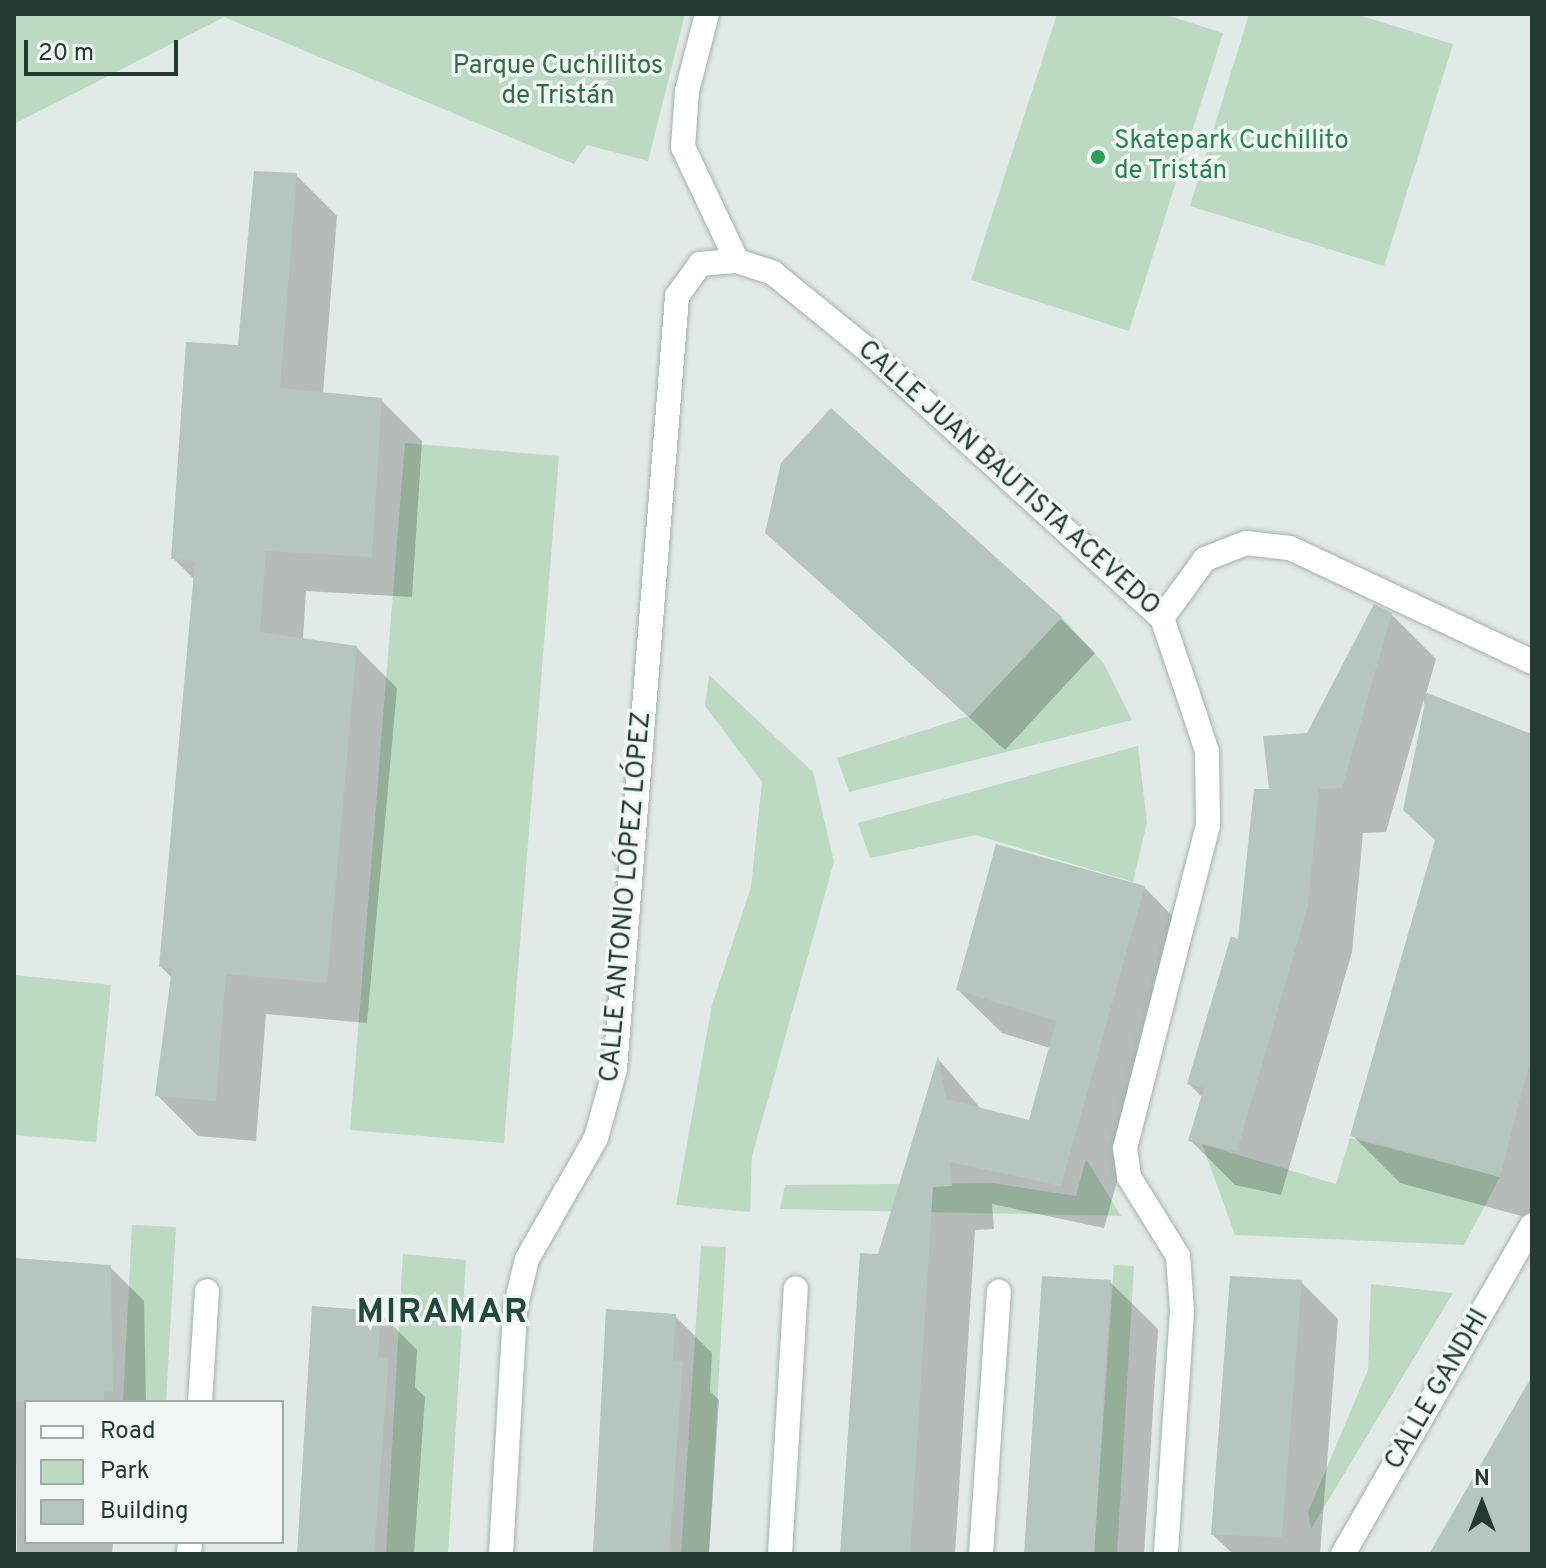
<!DOCTYPE html>
<html>
<head>
<meta charset="utf-8">
<style>
  body { margin:0 }
  #map { position:relative; width:1546px; height:1568px; overflow:hidden; background:#e1eae6; font-family:Overpass,sans-serif }
  div>[style] { position:absolute }
  .green>* { inset:0; background:#bbdac1 }
  .shadow>* { inset:0; background:#0003 }
  .building>* { inset:0; background:#b6c5be }
  .roads { filter:drop-shadow(0 0 2px #a4b2ac) drop-shadow(0 0 2px #a4b2ac) }
  .street>* { height:24px; margin:-12px; padding:0 12px; transform-origin:12px; border-radius:12px; background:#fff }
  .dots>* { width:22px; height:22px; translate:-50% -50%; box-sizing:border-box; border:4px solid #f1f7f4; border-radius:50% }
  span { translate:-50% -50%; white-space:nowrap; text-align:center; line-height:1.15; -webkit-text-stroke:7px #f1f7f4; paint-order:stroke }
  .park-label { font-size:26px; color:#2f6e43 }
  .leisure-label { font-size:26px; color:#27864d }
  .left { translate:0 -50%; text-align:left }
  .street-label { font-size:26px; color:#223a32 }
  .district-label { font-size:34px; color:#204b3d; font-weight:700; letter-spacing:2px }
  .frame { position:absolute; inset:0; border:16px solid #223a32; pointer-events:none }
  .legend { position:absolute; left:24px; top:1400px; width:260px; height:144px; box-sizing:border-box; background:#f1f7f4; border:2px solid #9eaba6; margin:0; padding:10px 14px; list-style:none; font-size:24px; color:#223a32 }
  .legend li { display:flex; align-items:center; gap:16px; height:40px }
  .legend b { width:40px; border:2px solid #9eaba6 }
  .north { position:absolute; left:1442px; top:1464px; width:80px; height:80px; -webkit-text-stroke:6px #f1f7f4; paint-order:stroke; rotate:0deg; font-size:22px; font-weight:700; line-height:32px; text-align:center; color:#223a32 }
  .north::after { content:''; display:block; margin:auto; width:28px; height:36px; background:#223a32; clip-path:polygon(50% 0,100% 100%,50% 72%,0 100%) }
  .scale { position:absolute; left:24px; top:40px; width:154px; height:36px; box-sizing:border-box; border:4px solid #223a32; border-top:0; padding-left:10px; font-size:24px; line-height:28px; white-space:nowrap; color:#223a32; -webkit-text-stroke:6px #f1f7f4; paint-order:stroke }
</style>
</head>
<body>
<div id="map">
  <div class="green">
    <div style="clip-path:polygon(14px 14px,685px 14px,648px 161px,587px 145px,574px 164px,224px 17px,14px 124px)"></div>
    <div style="clip-path:polygon(1057px 14px,1163px 14px,1223px 33px,1129px 331px,971px 280px)"></div>
    <div style="clip-path:polygon(1249px 14px,1355px 14px,1453px 44px,1384px 266px,1190px 206px)"></div>
    <div style="clip-path:polygon(405px 443px,559px 456px,504px 1143px,350px 1130px)"></div>
    <div style="clip-path:polygon(1062px 617px,1104px 664px,1132px 720px,849px 792px,837px 758px,969px 716px)"></div>
    <div style="clip-path:polygon(709px 675px,813px 772px,834px 862px,752px 1156px,750px 1212px,676px 1205px,712px 1005px,751px 887px,762px 782px,705px 706px)"></div>
    <div style="clip-path:polygon(1138px 746px,1147px 822px,1133px 882px,976px 835px,870px 858px,858px 823px)"></div>
    <div style="clip-path:polygon(14px 975px,111px 985px,96px 1142px,14px 1135px)"></div>
    <div style="clip-path:polygon(1350px 1138px,1500px 1177px,1464px 1245px,1235px 1235px,1202px 1144px,1336px 1184px)"></div>
    <div style="clip-path:polygon(1086px 1159px,1121px 1216px,780px 1209px,785px 1185px,992px 1183px,1076px 1196px)"></div>
    <div style="clip-path:polygon(132px 1225px,176px 1227px,166px 1402px,123px 1402px)"></div>
    <div style="clip-path:polygon(701px 1246px,726px 1247px,709px 1554px,681px 1554px)"></div>
    <div style="clip-path:polygon(403px 1254px,466px 1260px,448px 1554px,386px 1554px)"></div>
    <div style="clip-path:polygon(1114px 1265px,1134px 1266px,1117px 1554px,1094px 1554px)"></div>
    <div style="clip-path:polygon(1371px 1284px,1453px 1293px,1311px 1529px,1308px 1512px,1368px 1370px)"></div>
  </div>
  <div class="shadow">
    <div style="clip-path:polygon(296px 175px,337px 216px,323px 394px,381px 400px,422px 441px,412px 597px,306px 591px,303px 640px,356px 647px,397px 688px,367px 1023px,266px 1014px,256px 1141px,198px 1136px,157px 1095px,172px 978px,161px 967px,195px 580px,173px 558px)"></div>
    <div style="clip-path:polygon(767px 533px,1060px 618px,1095px 653px,1005px 750px)"></div>
    <div style="clip-path:polygon(1391px 614px,1436px 659px,1426px 694px,1532px 735px,1532px 1219px,1400px 1183px,1353px 1136px,1437px 841px,1424px 699px,1386px 832px,1363px 833px,1352px 952px,1281px 1195px,1235px 1185px,1190px 1140px,1203px 1098px,1189px 1084px,1240px 941px,1271px 791px)"></div>
    <div style="clip-path:polygon(1144px 887px,1187px 931px,1104px 1228px,992px 1204px,994px 1229px,975px 1230px,955px 1554px,843px 1554px,879px 1256px,939px 1060px,982px 1110px,1030px 1122px,1050px 1048px,1002px 1033px,958px 990px)"></div>
    <div style="clip-path:polygon(14px 1260px,110px 1267px,144px 1301px,146px 1402px,26px 1402px,26px 1542px,113px 1542px,112px 1554px,17px 1554px)"></div>
    <div style="clip-path:polygon(1110px 1282px,1158px 1329px,1144px 1554px,1026px 1554px)"></div>
    <div style="clip-path:polygon(1301px 1282px,1338px 1319px,1320px 1554px,1233px 1554px,1213px 1535px)"></div>
    <div style="clip-path:polygon(608px 1311px,675px 1316px,712px 1353px,710px 1391px,719px 1400px,709px 1554px,593px 1554px)"></div>
    <div style="clip-path:polygon(380px 1313px,417px 1350px,415px 1387px,425px 1397px,414px 1554px,298px 1554px)"></div>
  </div>
  <div class="building">
    <div style="clip-path:polygon(254px 171px,297px 173px,280px 388px,382px 398px,372px 557px,266px 551px,260px 632px,357px 646px,327px 983px,226px 974px,216px 1101px,155px 1096px,172px 968px,159px 967px,195px 561px,171px 559px,186px 342px,238px 345px)"></div>
    <div style="clip-path:polygon(831px 408px,1062px 617px,969px 716px,765px 533px,781px 463px)"></div>
    <div style="clip-path:polygon(1374px 604px,1392px 613px,1342px 788px,1319px 789px,1308px 906px,1237px 1151px,1188px 1141px,1204px 1088px,1187px 1084px,1231px 936px,1238px 939px,1254px 789px,1269px 789px,1263px 736px,1307px 733px)"></div>
    <div style="clip-path:polygon(1427px 693px,1532px 734px,1532px 1054px,1500px 1177px,1350px 1136px,1435px 840px,1403px 810px)"></div>
    <div style="clip-path:polygon(996px 844px,1145px 886px,1061px 1186px,950px 1162px,952px 1186px,933px 1187px,910px 1554px,840px 1554px,860px 1253px,878px 1254px,938px 1056px,946px 1099px,1029px 1120px,1056px 1021px,956px 990px)"></div>
    <div style="clip-path:polygon(14px 1258px,111px 1265px,113px 1391px,104px 1392px,104px 1402px,14px 1402px)"></div>
    <div style="clip-path:polygon(1042px 1276px,1111px 1280px,1094px 1554px,1024px 1554px)"></div>
    <div style="clip-path:polygon(1230px 1276px,1302px 1280px,1282px 1537px,1211px 1535px)"></div>
    <div style="clip-path:polygon(312px 1306px,381px 1311px,378px 1357px,389px 1358px,374px 1554px,297px 1554px)"></div>
    <div style="clip-path:polygon(606px 1309px,676px 1314px,673px 1360px,683px 1361px,669px 1554px,593px 1554px)"></div>
    <div style="clip-path:polygon(1532px 1376px,1532px 1554px,1429px 1554px)"></div>
  </div>
  <div class="roads">
    <div class="street">
      <div style="left:707px;top:14px;width:80px;rotate:104.6deg"></div>
      <div style="left:687px;top:91px;width:56px;rotate:94.1deg"></div>
      <div style="left:683px;top:147px;width:126px;rotate:64.7deg"></div>
      <div style="left:1162px;top:618px;width:73px;rotate:-53.9deg"></div>
      <div style="left:1205px;top:559px;width:44px;rotate:-21.3deg"></div>
      <div style="left:1246px;top:543px;width:44px;rotate:6.5deg"></div>
      <div style="left:1290px;top:548px;width:268px;rotate:25.2deg"></div>
      <div style="left:200px;top:1402px;width:111px;rotate:-86.4deg"></div>
      <div style="left:189px;top:1554px;width:12px;rotate:-85deg"></div>
      <div style="left:501px;top:1554px;width:245px;rotate:-86.7deg"></div>
      <div style="left:515px;top:1309px;width:51px;rotate:-76.5deg"></div>
      <div style="left:527px;top:1259px;width:139px;rotate:-60.3deg"></div>
      <div style="left:596px;top:1138px;width:72px;rotate:-74.6deg"></div>
      <div style="left:615px;top:1069px;width:775px;rotate:-85.41deg"></div>
      <div style="left:677px;top:296px;width:39px;rotate:-54deg"></div>
      <div style="left:700px;top:264px;width:37px;rotate:-5deg"></div>
      <div style="left:737px;top:261px;width:38px;rotate:18deg"></div>
      <div style="left:773px;top:273px;width:117px;rotate:39.1deg"></div>
      <div style="left:864px;top:347px;width:403px;rotate:42.3deg"></div>
      <div style="left:1162px;top:618px;width:102px;rotate:71.2deg"></div>
      <div style="left:1195px;top:715px;width:38px;rotate:72deg"></div>
      <div style="left:1207px;top:751px;width:74px;rotate:89.2deg"></div>
      <div style="left:1208px;top:825px;width:333px;rotate:104.4deg"></div>
      <div style="left:1125px;top:1148px;width:29px;rotate:82deg"></div>
      <div style="left:1129px;top:1177px;width:93px;rotate:58.2deg"></div>
      <div style="left:1178px;top:1256px;width:55px;rotate:85.8deg"></div>
      <div style="left:1182px;top:1311px;width:244px;rotate:93.8deg"></div>
      <div style="left:780px;top:1554px;width:266px;rotate:-86.6deg"></div>
      <div style="left:981px;top:1554px;width:263px;rotate:-86.1deg"></div>
      <div style="left:1343px;top:1554px;width:379px;rotate:-60.1deg"></div>
    </div>
  </div>
  <div class="dots">
    <div style="left:1098px;top:157px;background:#2e9e5b"></div>
  </div>
  <div class="park-label">
    <span style="left:558px;top:82px">Parque Cuchillitos<br>de Tristán</span>
  </div>
  <div class="leisure-label">
    <span class="left" style="left:1114px;top:157px">Skatepark Cuchillito<br>de Tristán</span>
  </div>
  <div class="street-label">
    <span style="left:1008px;top:479px;rotate:42deg">CALLE JUAN BAUTISTA ACEVEDO</span>
    <span style="left:627px;top:897px;rotate:-85deg">CALLE ANTONIO LÓPEZ LÓPEZ</span>
    <span style="left:1438px;top:1390px;rotate:-60deg">CALLE GANDHI</span>
  </div>
  <div class="district-label">
    <span style="left:443px;top:1314px">MIRAMAR</span>
  </div>
  <div class="frame"></div>
  <ul class="legend">
  <li><b style="height:10px;background:#fff"></b>Road</li>
  <li><b style="height:22px;background:#bbdac1"></b>Park</li>
  <li><b style="height:22px;background:#b6c5be"></b>Building</li>
  </ul>
  <div class="north">N</div>
  <div class="scale">20 m</div>
</div>
</body>
</html>
